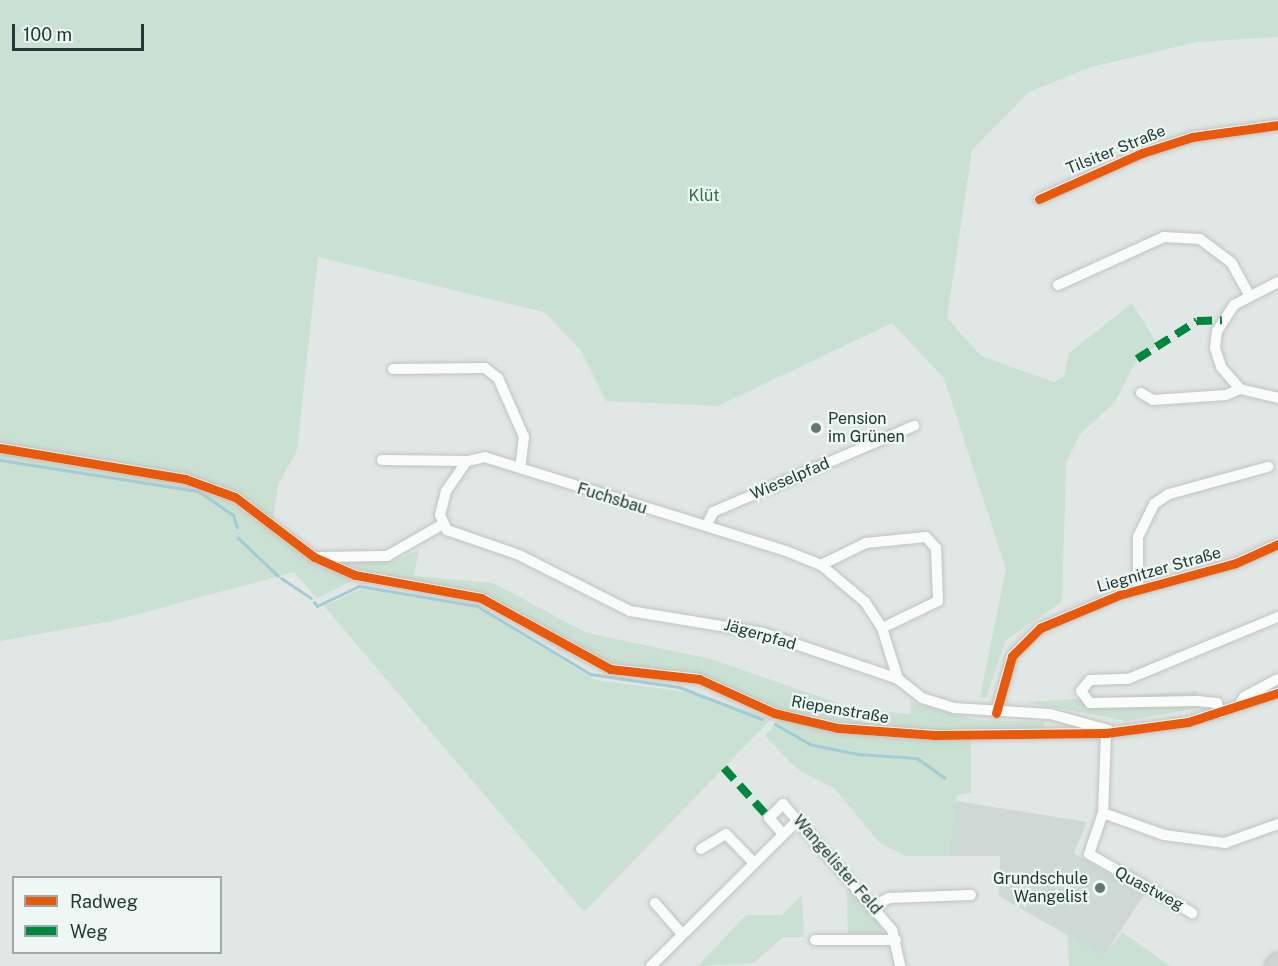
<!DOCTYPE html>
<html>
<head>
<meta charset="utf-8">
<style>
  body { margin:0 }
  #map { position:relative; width:1278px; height:966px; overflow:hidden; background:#e1e7e4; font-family:"Public Sans",sans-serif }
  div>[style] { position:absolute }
  .built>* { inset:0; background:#ced8d4 }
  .green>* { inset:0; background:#cae0d2 }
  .stream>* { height:3px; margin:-1.5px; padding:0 1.5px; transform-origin:1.5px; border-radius:1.5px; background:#a1ccd5 }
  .roads { filter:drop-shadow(0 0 2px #bec4c1) drop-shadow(0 0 2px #bec4c1) }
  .street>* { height:10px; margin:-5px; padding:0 5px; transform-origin:5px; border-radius:5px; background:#fafbfb }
  .primary>* { height:16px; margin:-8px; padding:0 8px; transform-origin:8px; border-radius:8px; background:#cdd4d2 }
  .quiet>* { height:8px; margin-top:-4px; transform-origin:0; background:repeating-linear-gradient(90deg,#00873e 0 15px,transparent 0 23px) }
  .cycleway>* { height:9px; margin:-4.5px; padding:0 4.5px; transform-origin:4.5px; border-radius:4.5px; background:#e8590c }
  .dots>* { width:16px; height:16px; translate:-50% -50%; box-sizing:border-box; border:3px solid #eef7f3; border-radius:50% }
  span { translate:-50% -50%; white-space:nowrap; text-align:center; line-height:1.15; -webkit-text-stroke:4.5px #eef7f3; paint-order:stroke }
  .street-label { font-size:16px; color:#203934 }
  .park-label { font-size:16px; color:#2a7049 }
  .poi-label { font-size:16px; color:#203934 }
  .left { translate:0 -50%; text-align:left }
  .right { translate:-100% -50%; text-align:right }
  .legend { position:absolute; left:12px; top:876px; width:210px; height:78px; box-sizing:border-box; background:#eef7f3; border:2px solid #9caba7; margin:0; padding:8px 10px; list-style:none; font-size:18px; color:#203934 }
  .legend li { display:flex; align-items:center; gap:12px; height:30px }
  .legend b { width:30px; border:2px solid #9caba7 }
  .scale { position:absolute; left:12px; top:24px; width:132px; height:27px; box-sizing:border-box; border:3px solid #203934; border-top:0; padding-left:8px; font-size:18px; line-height:21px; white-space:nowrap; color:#203934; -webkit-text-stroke:4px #eef7f3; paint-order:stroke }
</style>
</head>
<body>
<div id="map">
  <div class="built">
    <div style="clip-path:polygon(956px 801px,1087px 822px,1074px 853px,1144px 895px,1104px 956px,999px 896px,1000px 856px,948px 856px)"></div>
  </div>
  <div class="green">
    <div style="clip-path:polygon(0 0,1278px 0,1278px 37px,1197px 42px,1091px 67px,1029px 92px,972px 150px,947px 318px,981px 356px,1054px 382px,1064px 376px,1069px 353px,1132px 303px,1158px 345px,1137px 359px,1115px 402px,1080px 434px,1066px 463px,1062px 602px,1006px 640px,986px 698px,980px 697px,1006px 569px,944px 378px,892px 323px,718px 406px,606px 401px,580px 349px,544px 312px,318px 257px,297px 450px,278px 485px,272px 526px,355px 575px,352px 581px,317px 598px,294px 572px,112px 621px,0 641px)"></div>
    <div style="clip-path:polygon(419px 550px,414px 576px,493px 583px,587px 633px,711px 659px,852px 708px,910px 714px,911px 702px,976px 720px,1044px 722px,1045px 729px,893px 730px,777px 710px,698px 674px,597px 661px,485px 594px,390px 579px,334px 560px,392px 561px)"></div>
    <div style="clip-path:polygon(361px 589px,478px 608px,595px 680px,695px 693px,771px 719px,584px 912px,324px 606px)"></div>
    <div style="clip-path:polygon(1198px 691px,1197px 708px,1127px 721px,1026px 702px)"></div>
    <div style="clip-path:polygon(779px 719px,971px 735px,971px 793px,957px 795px,948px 856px,906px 856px,880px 843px,834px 788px,797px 769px,765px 736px)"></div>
    <div style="clip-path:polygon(847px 881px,872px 909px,885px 936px,848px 935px)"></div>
    <div style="clip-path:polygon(802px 895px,804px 937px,783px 937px,754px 963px,698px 966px,746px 915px,782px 915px)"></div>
    <div style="clip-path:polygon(1122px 932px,1170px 966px,1069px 966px,1067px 934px,1104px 956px)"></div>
  </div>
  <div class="stream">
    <div style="left:0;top:460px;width:200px;rotate:8.9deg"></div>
    <div style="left:198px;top:491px;width:42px;rotate:34.4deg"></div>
    <div style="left:233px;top:515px;width:13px;rotate:72deg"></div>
    <div style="left:238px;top:538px;width:55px;rotate:43.5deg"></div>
    <div style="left:281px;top:578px;width:36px;rotate:34deg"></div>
    <div style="left:314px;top:602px;width:5px;rotate:53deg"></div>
    <div style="left:317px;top:606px;width:47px;rotate:-25.5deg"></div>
    <div style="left:359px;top:586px;width:120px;rotate:9.6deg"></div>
    <div style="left:477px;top:606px;width:132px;rotate:31deg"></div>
    <div style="left:590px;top:674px;width:90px;rotate:8.3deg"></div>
    <div style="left:679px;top:687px;width:89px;rotate:21.1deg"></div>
    <div style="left:775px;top:724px;width:39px;rotate:30deg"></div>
    <div style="left:809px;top:744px;width:49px;rotate:11.8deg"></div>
    <div style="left:857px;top:754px;width:60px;rotate:3.8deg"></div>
    <div style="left:917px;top:758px;width:34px;rotate:36deg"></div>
  </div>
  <div class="roads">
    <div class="street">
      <div style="left:1039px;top:199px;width:113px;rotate:-24.1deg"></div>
      <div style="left:1142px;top:153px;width:52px;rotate:-17.7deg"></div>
      <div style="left:1192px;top:137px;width:87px;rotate:-7.9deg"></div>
      <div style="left:1278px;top:282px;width:50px;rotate:152.4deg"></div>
      <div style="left:1234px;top:305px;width:31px;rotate:123deg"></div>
      <div style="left:1217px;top:331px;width:17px;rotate:97deg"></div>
      <div style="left:1215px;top:348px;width:20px;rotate:72deg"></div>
      <div style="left:1221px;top:367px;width:29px;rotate:49deg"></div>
      <div style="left:1240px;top:389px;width:39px;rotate:13deg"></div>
      <div style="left:1058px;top:285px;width:116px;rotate:-24.4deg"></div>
      <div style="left:1164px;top:237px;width:36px;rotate:3deg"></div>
      <div style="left:1200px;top:239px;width:39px;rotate:37deg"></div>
      <div style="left:1231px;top:262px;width:38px;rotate:61deg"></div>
      <div style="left:393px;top:369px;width:92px;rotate:-0.6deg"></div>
      <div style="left:485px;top:368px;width:16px;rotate:38deg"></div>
      <div style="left:498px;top:378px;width:64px;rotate:66.2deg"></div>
      <div style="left:524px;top:437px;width:31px;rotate:97deg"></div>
      <div style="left:1141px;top:393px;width:14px;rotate:30deg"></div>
      <div style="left:1153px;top:400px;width:73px;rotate:-3.9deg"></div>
      <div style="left:1226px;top:395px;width:15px;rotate:-23deg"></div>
      <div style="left:0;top:448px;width:188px;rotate:9.5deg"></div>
      <div style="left:185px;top:479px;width:53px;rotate:19.8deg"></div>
      <div style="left:235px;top:497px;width:99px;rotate:37.2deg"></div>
      <div style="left:314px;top:557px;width:45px;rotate:23.7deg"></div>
      <div style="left:355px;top:575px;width:128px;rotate:10.3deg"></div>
      <div style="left:481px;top:598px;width:147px;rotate:28.8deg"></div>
      <div style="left:610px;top:669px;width:90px;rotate:6.4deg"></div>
      <div style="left:699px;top:679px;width:82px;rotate:24.4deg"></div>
      <div style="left:774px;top:713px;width:66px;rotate:13.2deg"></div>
      <div style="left:838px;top:728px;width:97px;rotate:4.1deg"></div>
      <div style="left:935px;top:735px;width:171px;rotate:-0.7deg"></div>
      <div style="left:1106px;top:733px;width:83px;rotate:-7.6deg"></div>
      <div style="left:1188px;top:722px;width:95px;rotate:-17.9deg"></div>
      <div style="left:382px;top:460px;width:85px;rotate:0.7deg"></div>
      <div style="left:707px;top:525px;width:14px;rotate:-65deg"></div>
      <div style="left:713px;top:512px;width:219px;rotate:-23.2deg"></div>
      <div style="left:317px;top:557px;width:70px;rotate:-0.8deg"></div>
      <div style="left:387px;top:556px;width:64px;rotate:-29.7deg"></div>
      <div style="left:821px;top:565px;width:50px;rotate:-26.1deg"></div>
      <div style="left:866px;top:543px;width:60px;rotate:-5.7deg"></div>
      <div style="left:926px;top:537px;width:15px;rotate:48deg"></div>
      <div style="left:936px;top:548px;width:53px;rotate:87.8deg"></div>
      <div style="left:938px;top:601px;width:62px;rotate:154.3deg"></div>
      <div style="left:1138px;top:590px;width:53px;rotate:-90deg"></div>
      <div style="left:1138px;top:537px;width:37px;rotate:-64deg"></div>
      <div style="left:1154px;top:504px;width:18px;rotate:-34deg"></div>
      <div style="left:1169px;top:494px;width:103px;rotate:-15.3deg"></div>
      <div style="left:898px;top:679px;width:53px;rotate:-107.4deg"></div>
      <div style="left:882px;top:628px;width:31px;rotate:-123deg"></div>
      <div style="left:865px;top:602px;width:57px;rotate:-139.9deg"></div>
      <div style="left:821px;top:565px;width:38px;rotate:-158deg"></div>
      <div style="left:786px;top:551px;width:315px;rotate:-162.7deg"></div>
      <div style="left:485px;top:457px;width:18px;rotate:167deg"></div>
      <div style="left:467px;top:461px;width:37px;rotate:125deg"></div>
      <div style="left:446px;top:491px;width:25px;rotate:104deg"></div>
      <div style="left:440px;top:515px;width:17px;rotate:65deg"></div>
      <div style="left:447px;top:530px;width:76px;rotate:19.1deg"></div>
      <div style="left:519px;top:555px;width:124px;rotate:26.8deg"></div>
      <div style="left:630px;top:611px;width:135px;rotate:9.4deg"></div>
      <div style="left:763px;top:633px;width:143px;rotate:18.8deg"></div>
      <div style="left:898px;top:679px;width:31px;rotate:38deg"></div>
      <div style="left:922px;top:698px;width:34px;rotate:17deg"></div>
      <div style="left:954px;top:708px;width:96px;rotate:3.6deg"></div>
      <div style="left:1050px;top:714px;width:61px;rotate:15.2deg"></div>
      <div style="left:1239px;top:706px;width:10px;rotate:-61deg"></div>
      <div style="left:1244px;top:697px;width:38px;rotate:-28deg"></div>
      <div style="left:996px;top:713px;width:59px;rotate:-74.3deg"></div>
      <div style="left:1012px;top:656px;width:40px;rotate:-45deg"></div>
      <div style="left:1040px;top:628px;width:86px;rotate:-22.7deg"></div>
      <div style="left:1119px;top:595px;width:121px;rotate:-15.3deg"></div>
      <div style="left:1236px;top:563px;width:46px;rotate:-24.3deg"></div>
      <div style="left:1220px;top:713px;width:10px;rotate:-107deg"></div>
      <div style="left:1217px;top:703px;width:19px;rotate:-174deg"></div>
      <div style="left:1198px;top:701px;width:108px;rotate:178.9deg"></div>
      <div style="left:1090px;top:703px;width:15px;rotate:-127deg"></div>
      <div style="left:1081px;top:691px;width:14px;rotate:-51deg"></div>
      <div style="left:1090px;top:680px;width:38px;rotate:-2deg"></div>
      <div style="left:1128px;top:679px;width:162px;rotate:-22.5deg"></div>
      <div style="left:1106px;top:733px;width:80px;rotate:92.1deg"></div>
      <div style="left:1103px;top:813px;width:43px;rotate:108.9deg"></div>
      <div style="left:1089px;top:854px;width:119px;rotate:29.8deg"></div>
      <div style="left:1103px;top:813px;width:65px;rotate:19.8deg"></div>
      <div style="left:1164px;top:835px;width:62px;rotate:7.5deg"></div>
      <div style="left:1225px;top:843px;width:56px;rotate:-19.7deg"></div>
      <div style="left:783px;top:834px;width:21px;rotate:-131deg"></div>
      <div style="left:769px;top:818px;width:20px;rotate:-45deg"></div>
      <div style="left:783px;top:804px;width:167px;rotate:49.1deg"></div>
      <div style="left:892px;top:930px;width:37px;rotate:77deg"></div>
      <div style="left:701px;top:849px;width:29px;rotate:-31deg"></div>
      <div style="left:726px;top:834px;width:40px;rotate:46deg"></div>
      <div style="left:655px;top:903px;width:41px;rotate:48.9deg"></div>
      <div style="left:874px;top:906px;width:17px;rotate:-28deg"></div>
      <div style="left:889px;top:898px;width:82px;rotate:-2.1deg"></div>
      <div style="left:815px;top:940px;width:81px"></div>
      <div style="left:651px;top:966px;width:207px;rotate:-44.8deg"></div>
    </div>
    <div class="primary">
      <div style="left:1273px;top:966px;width:7px;rotate:-45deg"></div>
    </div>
  </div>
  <div class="quiet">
    <div style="left:1137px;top:359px;width:71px;rotate:-32.3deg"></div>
    <div style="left:1197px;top:321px;width:25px;rotate:-2deg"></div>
    <div style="left:724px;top:768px;width:67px;rotate:48deg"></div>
  </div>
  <div class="cycleway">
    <div style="left:1039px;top:199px;width:113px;rotate:-24.1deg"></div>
    <div style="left:1142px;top:153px;width:52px;rotate:-17.7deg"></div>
    <div style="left:1192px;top:137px;width:87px;rotate:-7.9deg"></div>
    <div style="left:0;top:448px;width:188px;rotate:9.5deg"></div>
    <div style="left:185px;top:479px;width:53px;rotate:19.8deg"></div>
    <div style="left:235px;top:497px;width:99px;rotate:37.2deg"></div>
    <div style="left:314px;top:557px;width:45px;rotate:23.7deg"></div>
    <div style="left:355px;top:575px;width:128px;rotate:10.3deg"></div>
    <div style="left:481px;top:598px;width:147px;rotate:28.8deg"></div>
    <div style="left:610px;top:669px;width:90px;rotate:6.4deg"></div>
    <div style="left:699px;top:679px;width:82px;rotate:24.4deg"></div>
    <div style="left:774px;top:713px;width:66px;rotate:13.2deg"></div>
    <div style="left:838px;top:728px;width:97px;rotate:4.1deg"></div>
    <div style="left:935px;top:735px;width:171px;rotate:-0.7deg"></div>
    <div style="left:1106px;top:733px;width:83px;rotate:-7.6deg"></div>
    <div style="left:1188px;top:722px;width:95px;rotate:-17.9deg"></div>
    <div style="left:996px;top:713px;width:59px;rotate:-74.3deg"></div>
    <div style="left:1012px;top:656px;width:40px;rotate:-45deg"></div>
    <div style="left:1040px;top:628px;width:86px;rotate:-22.7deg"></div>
    <div style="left:1119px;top:595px;width:121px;rotate:-15.3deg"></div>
    <div style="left:1236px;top:563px;width:46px;rotate:-24.3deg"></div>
  </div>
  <div class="dots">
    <div style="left:816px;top:428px;background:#647672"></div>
    <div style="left:1100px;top:888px;background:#647672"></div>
  </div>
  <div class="street-label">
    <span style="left:1116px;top:150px;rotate:-22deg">Tilsiter Straße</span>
    <span style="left:790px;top:479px;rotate:-23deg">Wieselpfad</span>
    <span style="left:612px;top:499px;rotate:17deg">Fuchsbau</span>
    <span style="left:1159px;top:570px;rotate:-16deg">Liegnitzer Straße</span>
    <span style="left:760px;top:635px;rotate:16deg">Jägerpfad</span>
    <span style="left:840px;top:710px;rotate:10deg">Riepenstraße</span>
    <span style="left:837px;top:865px;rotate:49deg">Wangelister Feld</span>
    <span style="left:1149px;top:889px;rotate:28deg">Quastweg</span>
  </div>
  <div class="park-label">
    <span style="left:704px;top:196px">Klüt</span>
  </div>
  <div class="poi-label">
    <span class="left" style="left:828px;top:428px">Pension<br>im Grünen</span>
    <span class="right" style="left:1088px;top:888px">Grundschule<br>Wangelist</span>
  </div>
  <ul class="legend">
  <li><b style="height:8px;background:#e8590c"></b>Radweg</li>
  <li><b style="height:8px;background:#00873e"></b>Weg</li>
  </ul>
  <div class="scale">100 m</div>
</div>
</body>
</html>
